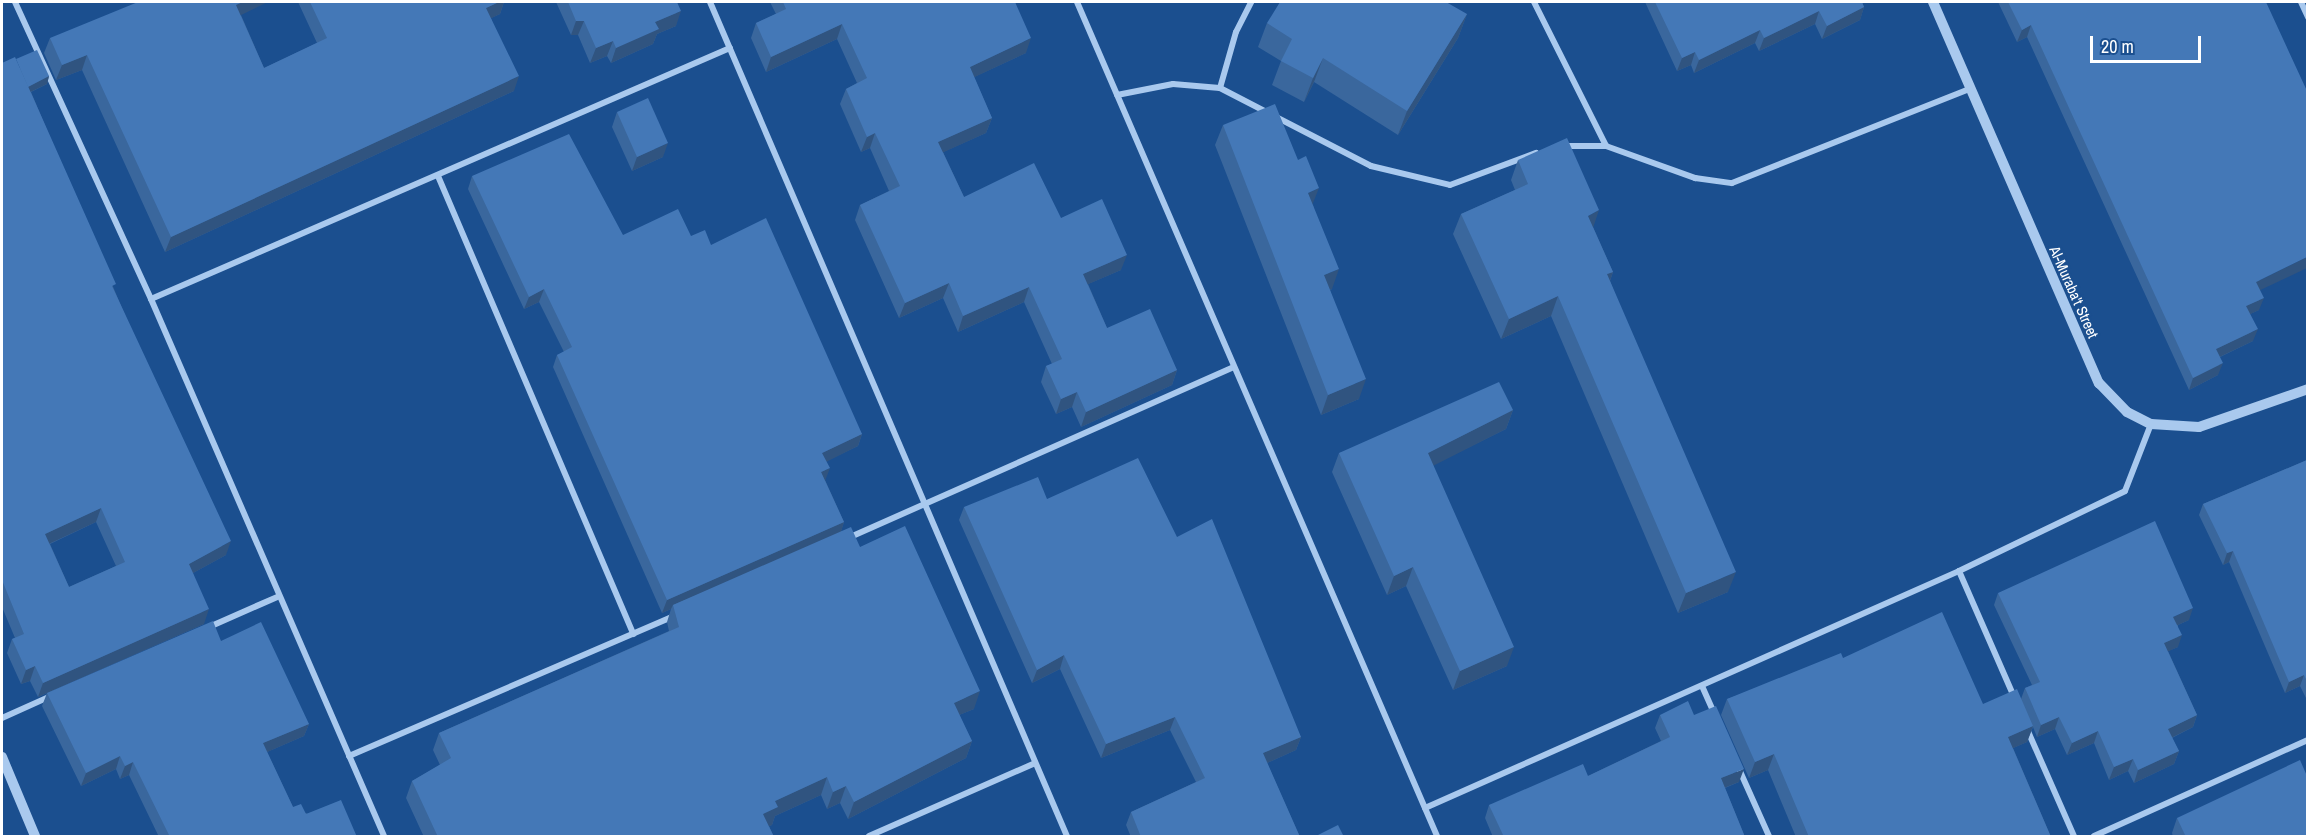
<!DOCTYPE html>
<html>
<head>
<meta charset="utf-8">
<style>
  body { margin:0 }
  #map { position:relative; width:2309px; height:838px; overflow:hidden; background:#1b4f8f; font-family:"Archivo Narrow",sans-serif }
  div>[style] { position:absolute }
  .minor>* { height:6px; margin:-3px; padding:0 3px; transform-origin:3px; border-radius:3px; background:#a9c9ee }
  .tertiary>* { height:10px; margin:-5px; padding:0 5px; transform-origin:5px; border-radius:5px; background:#a9c9ee }
  .wall>* { inset:0; background:#3a679d }
  .shaded-wall>* { inset:0; background:#305480 }
  .building>* { inset:0; background:#4478b7 }
  span { translate:-50% -50%; white-space:nowrap; text-align:center; line-height:1.15; -webkit-text-stroke:4.5px #1b4f8f; paint-order:stroke }
  .street-label { font-size:15px; color:#fff }
  .frame { position:absolute; inset:0; border:3px solid #fff; pointer-events:none }
  .scale { position:absolute; left:2090px; top:36px; width:111px; height:27px; box-sizing:border-box; border:3px solid #fff; border-top:0; padding-left:8px; font-size:18px; line-height:21px; white-space:nowrap; color:#fff; -webkit-text-stroke:4px #1b4f8f; paint-order:stroke }
</style>
</head>
<body>
<div id="map">
  <div class="minor">
    <div style="left:15px;top:2px;width:327px;rotate:65.4deg"></div>
    <div style="left:151px;top:299px;width:585px;rotate:66.54deg"></div>
    <div style="left:710px;top:2px;width:907px;rotate:66.83deg"></div>
    <div style="left:1077px;top:2px;width:908px;rotate:66.65deg"></div>
    <div style="left:1534px;top:2px;width:161px;rotate:63.4deg"></div>
    <div style="left:2301px;top:2px;width:17px;rotate:65deg"></div>
    <div style="left:1220px;top:88px;width:58px;rotate:-74.1deg"></div>
    <div style="left:1236px;top:32px;width:34px;rotate:-63deg"></div>
    <div style="left:1117px;top:95px;width:57px;rotate:-11.1deg"></div>
    <div style="left:1173px;top:84px;width:47px;rotate:4.9deg"></div>
    <div style="left:1220px;top:88px;width:170px;rotate:27.3deg"></div>
    <div style="left:1371px;top:166px;width:81px;rotate:13.5deg"></div>
    <div style="left:1450px;top:185px;width:92px;rotate:-20.4deg"></div>
    <div style="left:1563px;top:146px;width:43px"></div>
    <div style="left:1606px;top:146px;width:95px;rotate:19.8deg"></div>
    <div style="left:1695px;top:178px;width:37px;rotate:8deg"></div>
    <div style="left:1732px;top:183px;width:256px;rotate:-21.6deg"></div>
    <div style="left:438px;top:176px;width:498px;rotate:66.9deg"></div>
    <div style="left:151px;top:299px;width:631px;rotate:-23.44deg"></div>
    <div style="left:848px;top:538px;width:422px;rotate:-23.9deg"></div>
    <div style="left:1959px;top:571px;width:137px;rotate:66.4deg"></div>
    <div style="left:209px;top:627px;width:74px;rotate:-23.8deg"></div>
    <div style="left:1702px;top:686px;width:32px;rotate:66deg"></div>
    <div style="left:2px;top:718px;width:54px;rotate:-24.2deg"></div>
    <div style="left:2027px;top:729px;width:117px;rotate:66.3deg"></div>
    <div style="left:349px;top:756px;width:354px;rotate:-23.3deg"></div>
    <div style="left:1739px;top:769px;width:73px;rotate:65.9deg"></div>
    <div style="left:1425px;top:808px;width:584px;rotate:-23.93deg"></div>
    <div style="left:1959px;top:571px;width:184px;rotate:-25.7deg"></div>
    <div style="left:2125px;top:491px;width:72px;rotate:-68.8deg"></div>
    <div style="left:869px;top:836px;width:181px;rotate:-23.7deg"></div>
    <div style="left:2094px;top:836px;width:235px;rotate:-24.2deg"></div>
  </div>
  <div class="tertiary">
    <div style="left:1933px;top:2px;width:416px;rotate:66.5deg"></div>
    <div style="left:2099px;top:383px;width:40px;rotate:46deg"></div>
    <div style="left:2127px;top:412px;width:27px;rotate:27deg"></div>
    <div style="left:2151px;top:424px;width:48px;rotate:3.6deg"></div>
    <div style="left:2199px;top:427px;width:115px;rotate:-19.2deg"></div>
    <div style="left:2px;top:757px;width:86px;rotate:67.3deg"></div>
  </div>
  <div class="wall">
    <div style="clip-path:polygon(298px 2px,504px 2px,500px 14px,491px 18px,514px 91px,165px 252px,82px 70px,56px 80px,44px 53px,50px 38px,241px 15px,264px 68px,317px 43px)"></div>
    <div style="clip-path:polygon(556px 2px,677px 2px,676px 26px,657px 34px,653px 44px,611px 63px,607px 56px,590px 63px,578px 35px,571px 35px)"></div>
    <div style="clip-path:polygon(770px 2px,1015px 2px,1026px 53px,974px 77px,992px 118px,986px 133px,943px 152px,964px 197px,1061px 218px,1121px 270px,1088px 284px,1107px 328px,1177px 370px,1172px 385px,1081px 427px,1072px 407px,1056px 414px,1041px 382px,1046px 366px,1052px 364px,1024px 302px,958px 332px,943px 298px,899px 318px,855px 220px,860px 205px,889px 191px,870px 148px,861px 152px,840px 104px,846px 89px,857px 83px,837px 39px,766px 72px,751px 38px,756px 23px,776px 14px)"></div>
    <div style="clip-path:polygon(1645px 2px,1862px 2px,1864px 7px,1860px 20px,1822px 39px,1815px 24px,1759px 51px,1755px 43px,1694px 73px,1691px 65px,1677px 71px)"></div>
    <div style="clip-path:polygon(1998px 2px,2266px 2px,2259px 310px,2250px 314px,2253px 341px,2220px 357px,2218px 375px,2189px 390px,2027px 37px,2017px 42px)"></div>
    <div style="clip-path:polygon(1467px 14px,1458px 38px,1398px 135px,1314px 82px,1304px 102px,1272px 85px,1281px 61px,1258px 47px,1267px 23px)"></div>
    <div style="clip-path:polygon(evenodd,2px 63px,49px 76px,47px 84px,31px 92px,226px 555px,193px 573px,204px 624px,38px 697px,30px 681px,21px 684px,7px 653px,12px 639px,15px 638px,2px 607px,2px 63px,96px 522px,116px 566px,69px 587px,50px 544px,96px 522px)"></div>
    <div style="clip-path:polygon(617px 112px,663px 157px,632px 171px,612px 127px)"></div>
    <div style="clip-path:polygon(1223px 125px,1313px 205px,1332px 289px,1330px 290px,1359px 399px,1321px 415px,1215px 145px)"></div>
    <div style="clip-path:polygon(1518px 160px,1593px 227px,1613px 272px,1610px 281px,1728px 592px,1678px 613px,1551px 316px,1501px 339px,1453px 234px,1461px 214px,1515px 190px,1511px 180px)"></div>
    <div style="clip-path:polygon(472px 176px,623px 235px,691px 236px,711px 245px,862px 434px,858px 446px,826px 461px,825px 480px,844px 522px,841px 531px,860px 547px,974px 709px,959px 715px,972px 741px,966px 758px,848px 819px,840px 803px,827px 809px,821px 795px,775px 816px,772px 825px,769px 826px,774px 837px,424px 837px,406px 798px,412px 781px,440px 765px,433px 750px,439px 733px,669px 631px,667px 622px,671px 609px,662px 613px,553px 367px,557px 355px,564px 352px,539px 302px,524px 309px,468px 189px)"></div>
    <div style="clip-path:polygon(1513px 410px,1506px 429px,1433px 465px,1507px 666px,1453px 690px,1406px 586px,1387px 595px,1332px 472px,1339px 453px)"></div>
    <div style="clip-path:polygon(2307px 460px,2307px 700px,2300px 686px,2285px 693px,2229px 562px,2223px 565px,2199px 515px,2203px 504px)"></div>
    <div style="clip-path:polygon(1047px 499px,1177px 537px,1301px 737px,1296px 750px,1267px 763px,1300px 837px,1131px 837px,1126px 825px,1131px 812px,1196px 782px,1170px 730px,1101px 758px,1060px 669px,1032px 683px,959px 520px,964px 507px)"></div>
    <div style="clip-path:polygon(1998px 593px,2189px 620px,2178px 625px,2178px 647px,2168px 651px,2197px 715px,2193px 727px,2172px 738px,2179px 751px,2174px 764px,2134px 783px,2128px 771px,2109px 780px,2094px 743px,2067px 755px,2055px 729px,2037px 737px,2033px 727px,2027px 742px,2013px 748px,2051px 837px,1796px 837px,1768px 770px,1749px 778px,1721px 715px,1727px 699px,1843px 658px,1983px 704px,2021px 699px,2025px 688px,2032px 685px,1994px 605px)"></div>
    <div style="clip-path:polygon(221px 641px,309px 724px,304px 736px,267px 752px,293px 807px,357px 837px,159px 837px,129px 775px,120px 779px,116px 769px,81px 786px,42px 706px,47px 693px)"></div>
    <div style="clip-path:polygon(1660px 715px,1694px 715px,1739px 782px,1725px 788px,1745px 837px,1493px 837px,1485px 818px,1489px 805px,1588px 776px,1661px 741px,1655px 728px)"></div>
    <div style="clip-path:polygon(2177px 818px,2307px 837px,2173px 837px,2172px 833px)"></div>
  </div>
  <div class="shaded-wall">
    <div style="clip-path:polygon(243px 2px,268px 2px,231px 20px,236px 5px)"></div>
    <div style="clip-path:polygon(499px 2px,504px 2px,500px 14px,481px 23px,486px 8px)"></div>
    <div style="clip-path:polygon(1864px 7px,1860px 20px,1822px 39px,1827px 26px)"></div>
    <div style="clip-path:polygon(681px 11px,676px 26px,657px 34px,653px 44px,611px 63px,616px 48px,655px 22px)"></div>
    <div style="clip-path:polygon(1819px 11px,1815px 24px,1759px 51px,1764px 38px)"></div>
    <div style="clip-path:polygon(1467px 14px,1458px 38px,1398px 135px,1407px 111px)"></div>
    <div style="clip-path:polygon(576px 21px,584px 21px,578px 35px,571px 35px)"></div>
    <div style="clip-path:polygon(842px 24px,837px 39px,766px 72px,771px 57px)"></div>
    <div style="clip-path:polygon(2031px 25px,2027px 37px,2017px 42px,2022px 30px)"></div>
    <div style="clip-path:polygon(1760px 30px,1755px 43px,1694px 73px,1699px 60px)"></div>
    <div style="clip-path:polygon(1031px 38px,1026px 53px,964px 82px,970px 67px)"></div>
    <div style="clip-path:polygon(613px 41px,607px 56px,590px 63px,596px 48px)"></div>
    <div style="clip-path:polygon(1695px 52px,1691px 65px,1677px 71px,1682px 58px)"></div>
    <div style="clip-path:polygon(87px 55px,82px 70px,56px 80px,62px 65px)"></div>
    <div style="clip-path:polygon(1323px 58px,1314px 82px,1304px 102px,1313px 78px)"></div>
    <div style="clip-path:polygon(49px 76px,47px 84px,24px 95px,27px 87px)"></div>
    <div style="clip-path:polygon(519px 76px,514px 91px,165px 252px,171px 237px)"></div>
    <div style="clip-path:polygon(992px 118px,986px 133px,933px 157px,938px 142px)"></div>
    <div style="clip-path:polygon(875px 133px,870px 148px,861px 152px,867px 137px)"></div>
    <div style="clip-path:polygon(668px 143px,663px 157px,632px 171px,637px 157px)"></div>
    <div style="clip-path:polygon(1319px 188px,1311px 208px,1308px 193px)"></div>
    <div style="clip-path:polygon(1599px 210px,1592px 231px,1588px 216px)"></div>
    <div style="clip-path:polygon(1127px 255px,1121px 270px,1077px 289px,1083px 274px)"></div>
    <div style="clip-path:polygon(2307px 257px,2307px 268px,2252px 294px,2256px 282px)"></div>
    <div style="clip-path:polygon(1339px 269px,1332px 289px,1317px 295px,1324px 275px)"></div>
    <div style="clip-path:polygon(1613px 272px,1606px 292px,1607px 274px)"></div>
    <div style="clip-path:polygon(949px 283px,943px 298px,899px 318px,905px 303px)"></div>
    <div style="clip-path:polygon(1029px 287px,1024px 302px,958px 332px,963px 316px)"></div>
    <div style="clip-path:polygon(544px 289px,539px 302px,524px 309px,529px 297px)"></div>
    <div style="clip-path:polygon(1558px 296px,1551px 316px,1501px 339px,1509px 319px)"></div>
    <div style="clip-path:polygon(2264px 298px,2259px 310px,2242px 318px,2246px 306px)"></div>
    <div style="clip-path:polygon(2258px 329px,2253px 341px,2211px 361px,2216px 349px)"></div>
    <div style="clip-path:polygon(2223px 363px,2218px 375px,2189px 390px,2193px 378px)"></div>
    <div style="clip-path:polygon(1177px 370px,1172px 385px,1081px 427px,1086px 412px)"></div>
    <div style="clip-path:polygon(1366px 379px,1359px 399px,1321px 415px,1328px 395px)"></div>
    <div style="clip-path:polygon(1077px 392px,1072px 407px,1056px 414px,1061px 399px)"></div>
    <div style="clip-path:polygon(1513px 410px,1506px 429px,1421px 472px,1428px 453px)"></div>
    <div style="clip-path:polygon(862px 434px,858px 446px,818px 466px,822px 453px)"></div>
    <div style="clip-path:polygon(830px 468px,825px 481px,821px 472px)"></div>
    <div style="clip-path:polygon(101px 508px,96px 522px,40px 548px,45px 534px)"></div>
    <div style="clip-path:polygon(844px 522px,840px 535px,673px 605px,671px 609px,662px 613px,667px 600px)"></div>
    <div style="clip-path:polygon(231px 541px,226px 555px,184px 578px,189px 564px)"></div>
    <div style="clip-path:polygon(2233px 551px,2229px 562px,2223px 565px,2227px 553px)"></div>
    <div style="clip-path:polygon(1413px 567px,1406px 586px,1387px 595px,1394px 576px)"></div>
    <div style="clip-path:polygon(1736px 572px,1728px 592px,1678px 613px,1686px 593px)"></div>
    <div style="clip-path:polygon(2193px 608px,2189px 620px,2169px 629px,2173px 617px)"></div>
    <div style="clip-path:polygon(209px 609px,204px 624px,38px 697px,43px 683px)"></div>
    <div style="clip-path:polygon(2182px 635px,2178px 647px,2160px 655px,2164px 643px)"></div>
    <div style="clip-path:polygon(1514px 647px,1507px 666px,1453px 690px,1460px 671px)"></div>
    <div style="clip-path:polygon(1064px 655px,1060px 669px,1032px 683px,1037px 670px)"></div>
    <div style="clip-path:polygon(35px 666px,30px 681px,21px 684px,26px 670px)"></div>
    <div style="clip-path:polygon(2304px 675px,2300px 686px,2285px 693px,2289px 682px)"></div>
    <div style="clip-path:polygon(980px 691px,974px 709px,947px 720px,954px 703px)"></div>
    <div style="clip-path:polygon(2197px 715px,2193px 727px,2163px 742px,2168px 729px)"></div>
    <div style="clip-path:polygon(1175px 717px,1170px 730px,1101px 758px,1106px 744px)"></div>
    <div style="clip-path:polygon(2059px 717px,2055px 729px,2037px 737px,2041px 725px)"></div>
    <div style="clip-path:polygon(309px 724px,304px 736px,258px 756px,263px 743px)"></div>
    <div style="clip-path:polygon(2033px 726px,2027px 742px,2002px 753px,2008px 737px)"></div>
    <div style="clip-path:polygon(2098px 731px,2094px 743px,2067px 755px,2072px 743px)"></div>
    <div style="clip-path:polygon(1301px 737px,1296px 750px,1258px 767px,1263px 753px)"></div>
    <div style="clip-path:polygon(972px 741px,966px 758px,848px 819px,854px 802px)"></div>
    <div style="clip-path:polygon(2179px 751px,2174px 764px,2134px 783px,2138px 770px)"></div>
    <div style="clip-path:polygon(1774px 754px,1768px 770px,1749px 778px,1755px 762px)"></div>
    <div style="clip-path:polygon(120px 756px,116px 769px,81px 786px,86px 773px)"></div>
    <div style="clip-path:polygon(2133px 759px,2128px 771px,2109px 780px,2114px 767px)"></div>
    <div style="clip-path:polygon(133px 762px,129px 775px,120px 779px,125px 766px)"></div>
    <div style="clip-path:polygon(1744px 769px,1739px 782px,1716px 791px,1721px 778px)"></div>
    <div style="clip-path:polygon(827px 777px,821px 795px,775px 816px,772px 825px,757px 832px,763px 814px,775px 801px)"></div>
    <div style="clip-path:polygon(846px 786px,840px 803px,827px 809px,833px 792px)"></div>
  </div>
  <div class="building">
    <div style="clip-path:polygon(138px 2px,243px 2px,236px 5px,264px 68px,327px 38px,310px 2px,499px 2px,486px 8px,519px 76px,171px 237px,87px 55px,62px 65px,50px 38px)"></div>
    <div style="clip-path:polygon(568px 2px,677px 2px,681px 11px,655px 22px,659px 29px,616px 48px,613px 41px,596px 48px,584px 21px,576px 21px)"></div>
    <div style="clip-path:polygon(783px 2px,1015px 2px,1031px 38px,970px 67px,992px 118px,938px 142px,964px 197px,1034px 163px,1061px 218px,1102px 199px,1127px 255px,1083px 274px,1107px 328px,1150px 309px,1177px 370px,1086px 412px,1077px 392px,1061px 399px,1046px 366px,1062px 359px,1029px 287px,963px 316px,949px 283px,905px 303px,860px 205px,900px 186px,875px 133px,867px 137px,846px 89px,867px 78px,842px 24px,771px 57px,756px 23px,786px 9px)"></div>
    <div style="clip-path:polygon(1280px 2px,1446px 2px,1467px 14px,1407px 111px,1323px 58px,1313px 78px,1281px 61px,1292px 39px,1267px 23px)"></div>
    <div style="clip-path:polygon(1655px 2px,1862px 2px,1864px 7px,1827px 26px,1819px 11px,1764px 38px,1760px 30px,1699px 60px,1695px 52px,1682px 58px)"></div>
    <div style="clip-path:polygon(2008px 2px,2266px 2px,2307px 91px,2307px 257px,2256px 282px,2264px 298px,2246px 306px,2258px 329px,2216px 349px,2223px 363px,2193px 378px,2031px 25px,2022px 30px)"></div>
    <div style="clip-path:polygon(37px 50px,49px 76px,28px 87px,16px 59px)"></div>
    <div style="clip-path:polygon(evenodd,15px 57px,116px 284px,112px 286px,231px 541px,189px 564px,209px 609px,43px 683px,35px 666px,26px 670px,12px 639px,24px 634px,2px 580px,2px 63px,15px 57px,101px 508px,125px 562px,69px 587px,45px 534px,101px 508px)"></div>
    <div style="clip-path:polygon(648px 98px,668px 143px,637px 157px,617px 112px)"></div>
    <div style="clip-path:polygon(1275px 104px,1298px 160px,1306px 156px,1319px 188px,1308px 193px,1339px 269px,1324px 275px,1366px 379px,1328px 395px,1223px 125px)"></div>
    <div style="clip-path:polygon(569px 134px,623px 235px,678px 209px,691px 236px,705px 230px,711px 245px,766px 218px,862px 434px,822px 453px,830px 468px,821px 472px,844px 522px,667px 600px,557px 355px,572px 347px,544px 289px,529px 297px,472px 176px)"></div>
    <div style="clip-path:polygon(1567px 138px,1599px 210px,1588px 216px,1613px 272px,1607px 274px,1736px 572px,1686px 593px,1558px 296px,1509px 319px,1461px 214px,1528px 184px,1518px 160px)"></div>
    <div style="clip-path:polygon(1499px 382px,1513px 410px,1428px 453px,1514px 647px,1460px 671px,1413px 567px,1394px 576px,1339px 453px)"></div>
    <div style="clip-path:polygon(1138px 458px,1177px 537px,1212px 519px,1301px 737px,1263px 753px,1300px 837px,1141px 837px,1131px 812px,1205px 778px,1175px 717px,1106px 744px,1064px 655px,1037px 670px,964px 507px,1038px 477px,1047px 499px)"></div>
    <div style="clip-path:polygon(2307px 460px,2307px 681px,2304px 675px,2289px 682px,2233px 551px,2227px 553px,2203px 504px)"></div>
    <div style="clip-path:polygon(2155px 521px,2193px 608px,2173px 617px,2182px 635px,2164px 643px,2197px 715px,2168px 729px,2179px 751px,2138px 770px,2133px 759px,2114px 767px,2098px 731px,2072px 743px,2059px 717px,2041px 725px,2025px 688px,2040px 682px,1998px 593px)"></div>
    <div style="clip-path:polygon(905px 526px,980px 691px,954px 703px,972px 741px,854px 802px,846px 786px,833px 792px,827px 777px,775px 801px,778px 807px,763px 814px,774px 837px,438px 837px,412px 781px,451px 758px,439px 733px,679px 627px,673px 605px,851px 527px,860px 547px)"></div>
    <div style="clip-path:polygon(1942px 612px,1983px 704px,2017px 689px,2033px 726px,2008px 737px,2051px 837px,1809px 837px,1774px 754px,1755px 762px,1727px 699px,1841px 653px,1843px 658px)"></div>
    <div style="clip-path:polygon(213px 621px,221px 641px,261px 622px,309px 724px,263px 743px,293px 807px,301px 804px,306px 814px,341px 800px,357px 837px,164px 837px,169px 835px,133px 762px,125px 766px,120px 756px,86px 773px,47px 693px)"></div>
    <div style="clip-path:polygon(1688px 701px,1694px 715px,1716px 706px,1744px 769px,1721px 778px,1745px 837px,1504px 837px,1489px 805px,1583px 764px,1588px 776px,1670px 737px,1660px 715px)"></div>
    <div style="clip-path:polygon(2300px 760px,2307px 776px,2307px 837px,2186px 837px,2177px 818px)"></div>
    <div style="clip-path:polygon(1338px 825px,1344px 837px,1314px 837px)"></div>
  </div>
  <div class="street-label">
    <span style="left:2074px;top:292px;rotate:66deg">Al-Muraba't Street</span>
  </div>
  <div class="frame"></div>
  <div class="scale">20 m</div>
</div>
</body>
</html>
